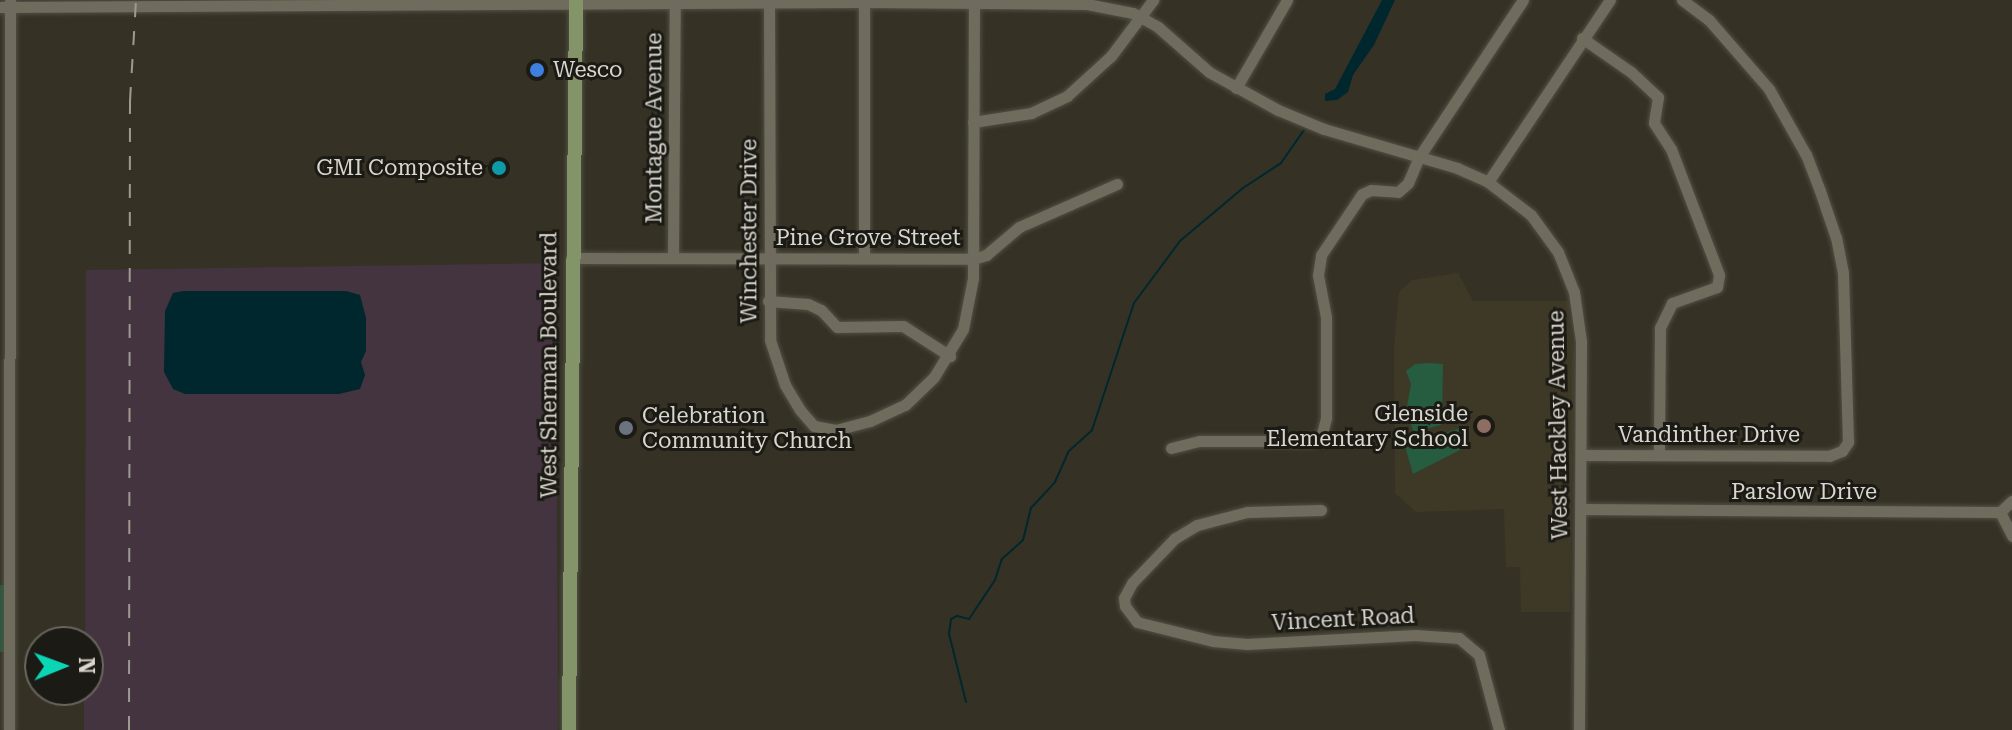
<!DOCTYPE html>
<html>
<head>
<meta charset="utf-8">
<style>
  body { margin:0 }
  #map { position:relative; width:2012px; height:730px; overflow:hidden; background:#353225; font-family:"Roboto Serif",serif }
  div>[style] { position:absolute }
  .built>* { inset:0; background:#3e3926 }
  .industrial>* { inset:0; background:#433440 }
  .green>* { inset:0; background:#265c3f }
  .water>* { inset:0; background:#00272d }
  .stream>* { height:2px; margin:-1px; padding:0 1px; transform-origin:1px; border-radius:1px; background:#00272d }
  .roads { filter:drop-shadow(0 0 2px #514f44) drop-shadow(0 0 2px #514f44) }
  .minor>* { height:11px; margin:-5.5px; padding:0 5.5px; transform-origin:5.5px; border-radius:5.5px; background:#706c5d }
  .major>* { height:14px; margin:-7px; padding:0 7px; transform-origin:7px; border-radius:7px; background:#839568 }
  .rail>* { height:2px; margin-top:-1px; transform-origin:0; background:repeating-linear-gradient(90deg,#9d9a91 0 14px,transparent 0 28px) }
  .dots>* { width:22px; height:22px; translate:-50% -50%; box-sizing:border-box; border:4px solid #1b1a14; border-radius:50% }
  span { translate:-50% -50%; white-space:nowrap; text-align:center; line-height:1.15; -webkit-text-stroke:6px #1b1a14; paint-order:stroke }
  .poi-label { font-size:22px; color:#d8d6ce }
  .left { translate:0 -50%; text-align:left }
  .right { translate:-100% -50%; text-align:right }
  .street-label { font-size:22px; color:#d8d6ce }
  .north { position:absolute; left:24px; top:626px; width:80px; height:80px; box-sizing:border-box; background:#1b1a14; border:2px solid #67655e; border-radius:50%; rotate:89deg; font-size:22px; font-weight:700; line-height:32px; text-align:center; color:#d8d6ce }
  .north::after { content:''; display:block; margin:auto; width:28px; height:36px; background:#0ad5b5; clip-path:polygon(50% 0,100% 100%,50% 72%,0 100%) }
</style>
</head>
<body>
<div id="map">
  <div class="built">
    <div style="clip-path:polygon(1458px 273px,1473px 301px,1568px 301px,1574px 359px,1570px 612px,1521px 612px,1520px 567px,1506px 567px,1504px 509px,1416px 512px,1395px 493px,1394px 348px,1399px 292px,1412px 280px)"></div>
  </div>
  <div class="industrial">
    <div style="clip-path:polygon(556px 263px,558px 730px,84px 730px,84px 690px,88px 690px,88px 642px,85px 642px,86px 270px)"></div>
  </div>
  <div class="green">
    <div style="clip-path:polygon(1429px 363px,1443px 364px,1442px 418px,1441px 425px,1414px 432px,1406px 412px,1411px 384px,1406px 371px,1415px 364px)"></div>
    <div style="clip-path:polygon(1464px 427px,1464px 444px,1460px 450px,1413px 474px,1405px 446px)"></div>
    <div style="clip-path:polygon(0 585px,8px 585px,8px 652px,0 652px)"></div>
  </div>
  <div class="water">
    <div style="clip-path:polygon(1382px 0,1395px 0,1374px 45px,1353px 75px,1348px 92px,1337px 100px,1325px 101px,1325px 94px,1335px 89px)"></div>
    <div style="clip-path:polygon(183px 291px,346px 291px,360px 295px,366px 318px,366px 351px,361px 362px,365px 375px,360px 389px,339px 394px,185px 394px,173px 389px,164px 372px,165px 311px,173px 293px)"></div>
  </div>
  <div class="stream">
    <div style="left:966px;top:702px;width:70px;rotate:-104deg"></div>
    <div style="left:949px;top:634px;width:15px;rotate:-82deg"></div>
    <div style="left:951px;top:619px;width:7px;rotate:-27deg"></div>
    <div style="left:957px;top:616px;width:12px;rotate:14deg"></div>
    <div style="left:969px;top:619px;width:47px;rotate:-56.3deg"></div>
    <div style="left:995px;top:580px;width:22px;rotate:-72deg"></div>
    <div style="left:1002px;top:559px;width:28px;rotate:-42deg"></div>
    <div style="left:1023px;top:540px;width:33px;rotate:-76deg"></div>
    <div style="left:1031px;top:508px;width:35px;rotate:-47deg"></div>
    <div style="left:1055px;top:482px;width:34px;rotate:-66deg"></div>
    <div style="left:1069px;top:451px;width:31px;rotate:-42deg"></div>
    <div style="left:1092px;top:430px;width:134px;rotate:-71.7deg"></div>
    <div style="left:1134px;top:303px;width:77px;rotate:-53.4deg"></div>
    <div style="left:1180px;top:241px;width:82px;rotate:-40.1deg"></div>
    <div style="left:1243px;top:188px;width:45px;rotate:-33.3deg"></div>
    <div style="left:1281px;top:163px;width:40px;rotate:-55.1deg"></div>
  </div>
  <div class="roads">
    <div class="minor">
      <div style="left:769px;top:0;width:340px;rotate:89.8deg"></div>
      <div style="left:770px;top:340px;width:47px;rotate:71.6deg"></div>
      <div style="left:785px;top:385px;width:29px;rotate:59deg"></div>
      <div style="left:800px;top:410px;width:21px;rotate:49deg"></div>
      <div style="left:814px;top:426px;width:22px;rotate:10deg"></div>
      <div style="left:836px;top:430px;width:35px;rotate:-15deg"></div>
      <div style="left:870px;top:421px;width:38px;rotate:-25deg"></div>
      <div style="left:905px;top:405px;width:40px;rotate:-44deg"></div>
      <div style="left:934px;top:377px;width:56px;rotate:-58.9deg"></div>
      <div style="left:963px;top:329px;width:52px;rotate:-78.9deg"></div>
      <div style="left:973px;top:278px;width:278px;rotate:-89.8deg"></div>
      <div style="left:0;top:7px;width:864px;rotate:-0.33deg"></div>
      <div style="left:864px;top:2px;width:223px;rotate:0.5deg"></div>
      <div style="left:1087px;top:4px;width:47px;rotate:11.1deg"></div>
      <div style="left:1133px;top:13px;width:29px;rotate:29deg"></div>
      <div style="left:1158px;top:27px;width:68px;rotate:41.4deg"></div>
      <div style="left:1209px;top:72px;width:79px;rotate:28.8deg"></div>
      <div style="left:1278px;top:110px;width:50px;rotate:22.4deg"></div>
      <div style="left:1324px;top:129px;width:139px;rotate:16.3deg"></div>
      <div style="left:1457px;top:168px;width:34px;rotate:24deg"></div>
      <div style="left:1488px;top:182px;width:54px;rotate:37.5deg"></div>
      <div style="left:1531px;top:215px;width:46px;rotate:53.9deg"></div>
      <div style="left:1558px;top:252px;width:43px;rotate:68.2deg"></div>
      <div style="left:1574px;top:292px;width:49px;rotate:81.9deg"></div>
      <div style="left:1581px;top:341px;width:389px;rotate:90.3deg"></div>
      <div style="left:1582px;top:38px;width:60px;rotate:34.8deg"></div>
      <div style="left:1631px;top:72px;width:37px;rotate:43deg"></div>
      <div style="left:1658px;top:97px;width:26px;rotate:99deg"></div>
      <div style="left:1654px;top:123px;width:31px;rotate:57deg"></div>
      <div style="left:1671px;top:149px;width:135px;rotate:69.1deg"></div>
      <div style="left:1719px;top:275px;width:12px;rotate:99deg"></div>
      <div style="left:1717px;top:287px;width:48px;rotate:160.4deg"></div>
      <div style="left:1672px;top:303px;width:28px;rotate:116deg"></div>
      <div style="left:1660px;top:328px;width:127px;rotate:90.5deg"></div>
      <div style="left:1236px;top:88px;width:102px;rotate:-59.9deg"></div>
      <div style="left:973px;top:122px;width:59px;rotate:-8.8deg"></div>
      <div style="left:1031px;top:113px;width:40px;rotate:-25deg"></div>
      <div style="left:1067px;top:96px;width:59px;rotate:-42.3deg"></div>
      <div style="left:1111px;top:56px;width:70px;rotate:-53.1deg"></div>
      <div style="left:1488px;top:182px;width:219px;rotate:-56.2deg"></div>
      <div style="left:673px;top:257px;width:257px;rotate:-89.6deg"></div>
      <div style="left:571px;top:258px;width:402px;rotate:0.1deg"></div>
      <div style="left:973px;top:259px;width:14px;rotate:-17deg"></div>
      <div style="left:986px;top:255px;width:43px;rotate:-40.3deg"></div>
      <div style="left:1019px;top:227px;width:107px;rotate:-23.7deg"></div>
      <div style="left:864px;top:258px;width:258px;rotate:-90deg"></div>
      <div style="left:768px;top:301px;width:40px;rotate:4.3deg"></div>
      <div style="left:808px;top:304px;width:14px;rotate:25deg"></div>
      <div style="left:821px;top:310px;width:23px;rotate:47deg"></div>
      <div style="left:837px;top:327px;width:66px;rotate:-0.9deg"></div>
      <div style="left:903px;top:326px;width:56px;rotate:32.6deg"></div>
      <div style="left:1171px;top:448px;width:29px;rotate:-14deg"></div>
      <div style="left:1199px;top:441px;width:111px"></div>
      <div style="left:1310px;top:441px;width:12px;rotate:-20deg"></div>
      <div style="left:1321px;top:437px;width:20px;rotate:-75deg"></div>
      <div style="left:1326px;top:418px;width:101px;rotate:-90deg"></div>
      <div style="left:1326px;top:317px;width:43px;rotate:-100.8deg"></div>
      <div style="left:1318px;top:275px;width:20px;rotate:-81deg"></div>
      <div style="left:1321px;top:255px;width:73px;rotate:-56.1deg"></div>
      <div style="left:1362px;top:194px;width:10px;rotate:-24deg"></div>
      <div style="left:1371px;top:190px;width:27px;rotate:4deg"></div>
      <div style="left:1398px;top:192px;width:13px;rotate:-42deg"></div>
      <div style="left:1408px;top:183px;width:28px;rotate:-67deg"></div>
      <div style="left:1419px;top:157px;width:188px;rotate:-56.5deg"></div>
      <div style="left:1581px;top:455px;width:248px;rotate:0.2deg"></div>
      <div style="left:1829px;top:456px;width:14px;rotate:-21deg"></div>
      <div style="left:1842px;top:451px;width:11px;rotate:-56deg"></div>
      <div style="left:1848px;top:442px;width:169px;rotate:-91.7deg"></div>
      <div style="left:1843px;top:273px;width:36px;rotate:-101deg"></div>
      <div style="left:1836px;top:238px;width:50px;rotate:-108.8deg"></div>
      <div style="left:1820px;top:191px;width:39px;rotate:-111deg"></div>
      <div style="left:1806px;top:155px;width:76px;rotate:-119.3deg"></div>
      <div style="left:1769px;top:89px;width:91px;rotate:-131deg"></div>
      <div style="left:1709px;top:20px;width:34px;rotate:-143deg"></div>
      <div style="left:1581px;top:509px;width:419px;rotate:0.4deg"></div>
      <div style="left:1321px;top:510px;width:74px;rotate:178.5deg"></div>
      <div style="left:1247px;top:512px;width:52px;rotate:165.4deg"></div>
      <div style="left:1197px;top:525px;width:26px;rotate:149deg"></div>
      <div style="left:1175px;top:538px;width:62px;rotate:133.7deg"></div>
      <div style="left:1132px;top:583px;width:17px;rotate:118deg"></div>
      <div style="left:1124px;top:598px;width:8px;rotate:83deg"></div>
      <div style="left:1125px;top:606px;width:20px;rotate:53deg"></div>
      <div style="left:1137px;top:622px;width:78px;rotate:14deg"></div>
      <div style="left:1213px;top:641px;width:34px;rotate:5deg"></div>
      <div style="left:1247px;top:644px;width:168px;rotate:-3.1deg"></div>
      <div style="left:1415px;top:635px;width:44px;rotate:3.9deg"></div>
      <div style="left:1459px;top:638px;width:26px;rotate:40deg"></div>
      <div style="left:1479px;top:655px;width:78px;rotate:75.1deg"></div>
      <div style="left:2000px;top:512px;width:27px;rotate:63deg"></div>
      <div style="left:2000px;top:512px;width:16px;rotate:-43deg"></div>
      <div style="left:9px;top:730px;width:729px;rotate:-89.92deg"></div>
    </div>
    <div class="major">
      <div style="left:569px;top:730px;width:730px;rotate:-89.45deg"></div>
    </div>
  </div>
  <div class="rail">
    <div style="left:129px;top:730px;width:629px;rotate:-89.91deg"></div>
    <div style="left:130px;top:101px;width:101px;rotate:-86.6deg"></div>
  </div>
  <div class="dots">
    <div style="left:537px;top:70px;background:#3f7fe0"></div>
    <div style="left:499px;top:168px;background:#0f9aa8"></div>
    <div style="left:1484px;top:426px;background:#8d6e63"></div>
    <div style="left:626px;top:428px;background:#6b7280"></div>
  </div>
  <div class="poi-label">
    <span class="left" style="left:553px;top:70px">Wesco</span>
    <span class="right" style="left:483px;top:168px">GMI Composite</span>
    <span class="right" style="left:1468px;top:426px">Glenside<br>Elementary School</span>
    <span class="left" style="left:642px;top:428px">Celebration<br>Community Church</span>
  </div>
  <div class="street-label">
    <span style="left:654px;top:128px;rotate:-90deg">Montague Avenue</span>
    <span style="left:749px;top:231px;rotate:-90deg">Winchester Drive</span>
    <span style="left:868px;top:238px">Pine Grove Street</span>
    <span style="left:549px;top:365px;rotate:-90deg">West Sherman Boulevard</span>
    <span style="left:1558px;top:425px;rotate:-91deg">West Hackley Avenue</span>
    <span style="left:1709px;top:435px">Vandinther Drive</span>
    <span style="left:1804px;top:492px">Parslow Drive</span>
    <span style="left:1343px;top:619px;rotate:-3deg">Vincent Road</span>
  </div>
  <div class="north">N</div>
</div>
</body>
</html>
